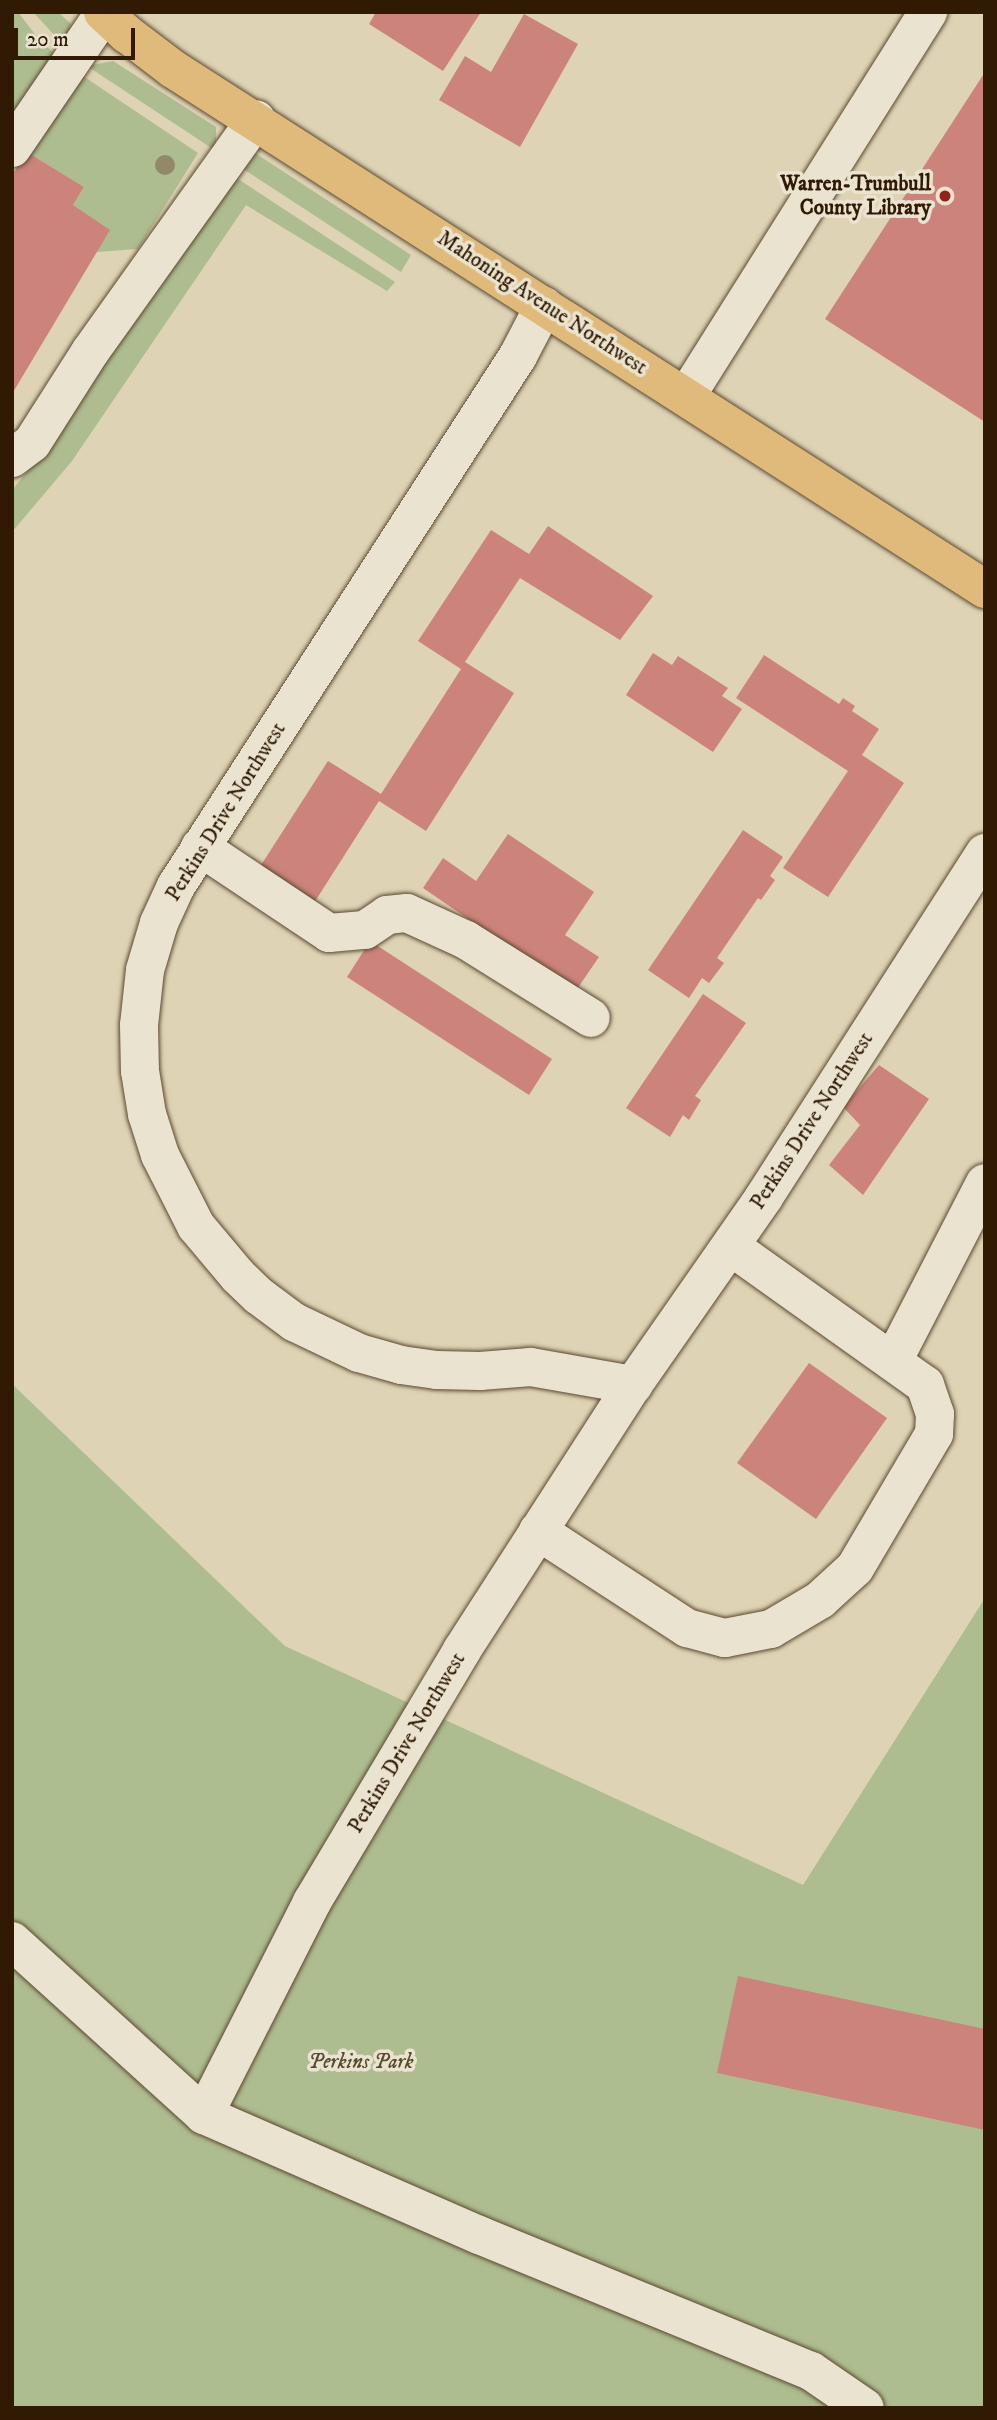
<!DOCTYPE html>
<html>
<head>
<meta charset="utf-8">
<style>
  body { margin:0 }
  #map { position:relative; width:997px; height:2420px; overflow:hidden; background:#ded4b5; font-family:"IM FELL DW Pica",serif }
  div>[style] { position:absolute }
  .green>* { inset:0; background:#aebd90 }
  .building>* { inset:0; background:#cc837b }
  .roads { filter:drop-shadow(0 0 2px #5c4830) drop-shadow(0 0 2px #5c4830) }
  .minor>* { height:38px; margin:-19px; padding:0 19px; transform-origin:19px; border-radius:19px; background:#eae3cf }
  .major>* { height:38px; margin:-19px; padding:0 19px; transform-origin:19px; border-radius:19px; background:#dfba7a }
  .trees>* { width:20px; height:20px; margin:-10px; border-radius:50%; background:#93896a }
  .dots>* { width:19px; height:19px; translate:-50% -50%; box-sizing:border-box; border:4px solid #eae3cf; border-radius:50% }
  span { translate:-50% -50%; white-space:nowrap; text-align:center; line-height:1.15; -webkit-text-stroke:7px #eae3cf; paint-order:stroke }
  .poi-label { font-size:21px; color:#301a03; font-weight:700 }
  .right { translate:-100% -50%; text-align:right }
  .street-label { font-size:21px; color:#301a03 }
  .park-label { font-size:21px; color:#564b2d; font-style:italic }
  .frame { position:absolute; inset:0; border:14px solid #301a03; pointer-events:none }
  .scale { position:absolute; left:14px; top:28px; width:121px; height:32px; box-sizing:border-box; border:4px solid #301a03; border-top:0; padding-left:9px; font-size:21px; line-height:24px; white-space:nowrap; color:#301a03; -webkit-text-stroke:5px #eae3cf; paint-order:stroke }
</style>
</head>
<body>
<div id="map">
  <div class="green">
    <div style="clip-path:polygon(12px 12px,18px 12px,37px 37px,61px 60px,12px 132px)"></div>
    <div style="clip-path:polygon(33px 12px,58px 12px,71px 24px,68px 50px)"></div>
    <div style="clip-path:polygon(113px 61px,216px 127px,216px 151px,87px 66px)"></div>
    <div style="clip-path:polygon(80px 74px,198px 153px,138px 249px,97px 252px,73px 205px,84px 187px,27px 152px)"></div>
    <div style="clip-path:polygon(255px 153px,411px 255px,401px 272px,234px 163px)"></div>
    <div style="clip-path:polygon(229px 173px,395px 282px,387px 291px,246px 205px,72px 461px,12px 532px,12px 490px,55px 438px)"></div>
    <div style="clip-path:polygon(12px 1384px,285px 1646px,803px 1885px,985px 1598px,985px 2408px,12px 2408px)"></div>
  </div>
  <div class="building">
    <div style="clip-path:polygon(376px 12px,481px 12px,443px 71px,369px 24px)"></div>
    <div style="clip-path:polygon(524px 14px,578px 44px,520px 147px,439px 100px,465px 56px,491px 72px)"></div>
    <div style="clip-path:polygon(985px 72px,985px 422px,825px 319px)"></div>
    <div style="clip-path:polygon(27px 152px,84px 187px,73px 205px,110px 230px,12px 394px,12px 175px)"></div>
    <div style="clip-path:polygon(548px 526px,653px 596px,620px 640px,520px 578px,465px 662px,514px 693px,426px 831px,379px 801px,307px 914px,252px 879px,328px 761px,381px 794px,461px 669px,418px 641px,491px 530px,529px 554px)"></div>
    <div style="clip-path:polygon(653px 653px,672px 665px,678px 656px,728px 688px,722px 696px,742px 709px,713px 752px,626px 695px)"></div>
    <div style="clip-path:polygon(764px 655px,839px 704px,843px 698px,855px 706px,852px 711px,879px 729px,862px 755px,904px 783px,828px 897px,783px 868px,848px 771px,736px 698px)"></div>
    <div style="clip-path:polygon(743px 830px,783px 857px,770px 876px,775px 880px,761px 900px,758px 898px,717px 958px,724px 963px,709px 983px,702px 978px,689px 998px,648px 970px)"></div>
    <div style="clip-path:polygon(508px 834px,594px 892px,565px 935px,599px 957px,575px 992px,423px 888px,443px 858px,476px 881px)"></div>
    <div style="clip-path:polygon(370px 941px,552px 1059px,529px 1095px,347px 977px)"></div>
    <div style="clip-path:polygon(703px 994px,746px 1023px,695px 1096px,701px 1100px,689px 1120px,683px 1115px,670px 1137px,626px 1108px)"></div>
    <div style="clip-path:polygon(879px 1065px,929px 1099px,863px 1195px,829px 1165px,860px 1125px,843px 1107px)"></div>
    <div style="clip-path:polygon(809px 1363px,887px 1418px,816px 1519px,737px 1463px)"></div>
    <div style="clip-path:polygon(738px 1976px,985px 2029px,985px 2130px,717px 2073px)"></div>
  </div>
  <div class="roads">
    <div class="minor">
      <div style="left:12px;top:148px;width:163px;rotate:-55.7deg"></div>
      <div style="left:544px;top:306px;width:56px;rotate:117.5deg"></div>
      <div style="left:518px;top:356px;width:631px;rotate:122.83deg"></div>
      <div style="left:176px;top:886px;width:41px;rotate:114.7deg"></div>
      <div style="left:159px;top:923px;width:49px;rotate:106.6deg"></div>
      <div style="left:145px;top:970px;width:55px;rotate:96.2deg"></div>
      <div style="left:139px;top:1025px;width:46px;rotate:88.8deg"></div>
      <div style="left:140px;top:1071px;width:44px;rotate:80.8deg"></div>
      <div style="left:147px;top:1114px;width:43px;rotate:72.4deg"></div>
      <div style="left:160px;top:1155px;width:80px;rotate:63.1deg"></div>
      <div style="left:196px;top:1226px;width:65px;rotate:50deg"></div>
      <div style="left:238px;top:1276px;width:29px;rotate:44deg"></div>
      <div style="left:259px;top:1296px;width:44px;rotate:36.6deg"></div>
      <div style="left:294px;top:1322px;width:72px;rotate:25.5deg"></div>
      <div style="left:359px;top:1353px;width:44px;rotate:15.9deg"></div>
      <div style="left:401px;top:1365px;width:36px;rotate:8deg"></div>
      <div style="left:437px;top:1370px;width:43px;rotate:1.3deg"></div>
      <div style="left:480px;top:1371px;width:51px;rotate:-4.5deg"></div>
      <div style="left:531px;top:1367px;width:104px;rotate:10deg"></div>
      <div style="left:633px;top:1385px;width:229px;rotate:-55.1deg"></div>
      <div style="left:764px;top:1197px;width:409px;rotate:-57.3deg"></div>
      <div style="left:687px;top:395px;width:453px;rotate:-57.8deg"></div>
      <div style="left:12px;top:458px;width:25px;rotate:-37deg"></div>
      <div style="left:32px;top:443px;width:108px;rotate:-57.5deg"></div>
      <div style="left:90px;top:352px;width:286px;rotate:-54.5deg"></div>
      <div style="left:200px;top:847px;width:155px;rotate:33.7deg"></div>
      <div style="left:329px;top:933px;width:36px;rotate:-5deg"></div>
      <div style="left:365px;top:930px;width:27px;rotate:-34deg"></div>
      <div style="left:387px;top:915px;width:20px;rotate:-6deg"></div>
      <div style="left:407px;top:913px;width:65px;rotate:24.6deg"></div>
      <div style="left:466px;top:940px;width:147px;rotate:32deg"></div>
      <div style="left:893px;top:1361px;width:200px;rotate:-62.7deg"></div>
      <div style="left:538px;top:1531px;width:178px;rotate:33.1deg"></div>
      <div style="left:687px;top:1628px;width:39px;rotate:15deg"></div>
      <div style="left:725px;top:1638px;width:47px;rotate:-11.1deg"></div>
      <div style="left:771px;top:1629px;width:57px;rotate:-30.6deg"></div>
      <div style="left:820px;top:1600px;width:47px;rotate:-42.4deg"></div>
      <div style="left:855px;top:1568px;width:156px;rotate:-59.5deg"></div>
      <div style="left:934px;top:1434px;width:20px;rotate:-87deg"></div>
      <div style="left:935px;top:1414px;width:31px;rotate:-109deg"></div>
      <div style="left:925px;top:1385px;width:239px;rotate:-144.5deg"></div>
      <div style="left:12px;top:1941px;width:259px;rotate:42.2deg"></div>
      <div style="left:204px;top:2115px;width:300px;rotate:23.6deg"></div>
      <div style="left:479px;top:2235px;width:359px;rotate:22.3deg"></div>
      <div style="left:811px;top:2371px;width:65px;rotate:34.4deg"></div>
      <div style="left:204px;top:2115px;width:239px;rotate:-63.1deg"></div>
      <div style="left:312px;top:1902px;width:293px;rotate:-59.2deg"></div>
      <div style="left:462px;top:1650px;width:315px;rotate:-57.2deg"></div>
    </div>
    <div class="major">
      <div style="left:103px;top:12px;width:33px;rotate:43deg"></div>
      <div style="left:127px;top:34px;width:58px;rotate:37.3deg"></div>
      <div style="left:173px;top:69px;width:964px;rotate:32.64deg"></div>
    </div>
  </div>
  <div class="trees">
    <div style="left:165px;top:165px"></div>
  </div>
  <div class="dots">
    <div style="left:945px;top:196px;background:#8f2418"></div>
  </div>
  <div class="poi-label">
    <span class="right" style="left:931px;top:196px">Warren-Trumbull<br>County Library</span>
  </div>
  <div class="street-label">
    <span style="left:542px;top:303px;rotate:33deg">Mahoning Avenue Northwest</span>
    <span style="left:226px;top:812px;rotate:-58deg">Perkins Drive Northwest</span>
    <span style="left:812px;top:1121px;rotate:-57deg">Perkins Drive Northwest</span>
    <span style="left:407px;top:1743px;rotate:-59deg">Perkins Drive Northwest</span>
  </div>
  <div class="park-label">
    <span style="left:361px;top:2062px">Perkins Park</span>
  </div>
  <div class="frame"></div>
  <div class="scale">20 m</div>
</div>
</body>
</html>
